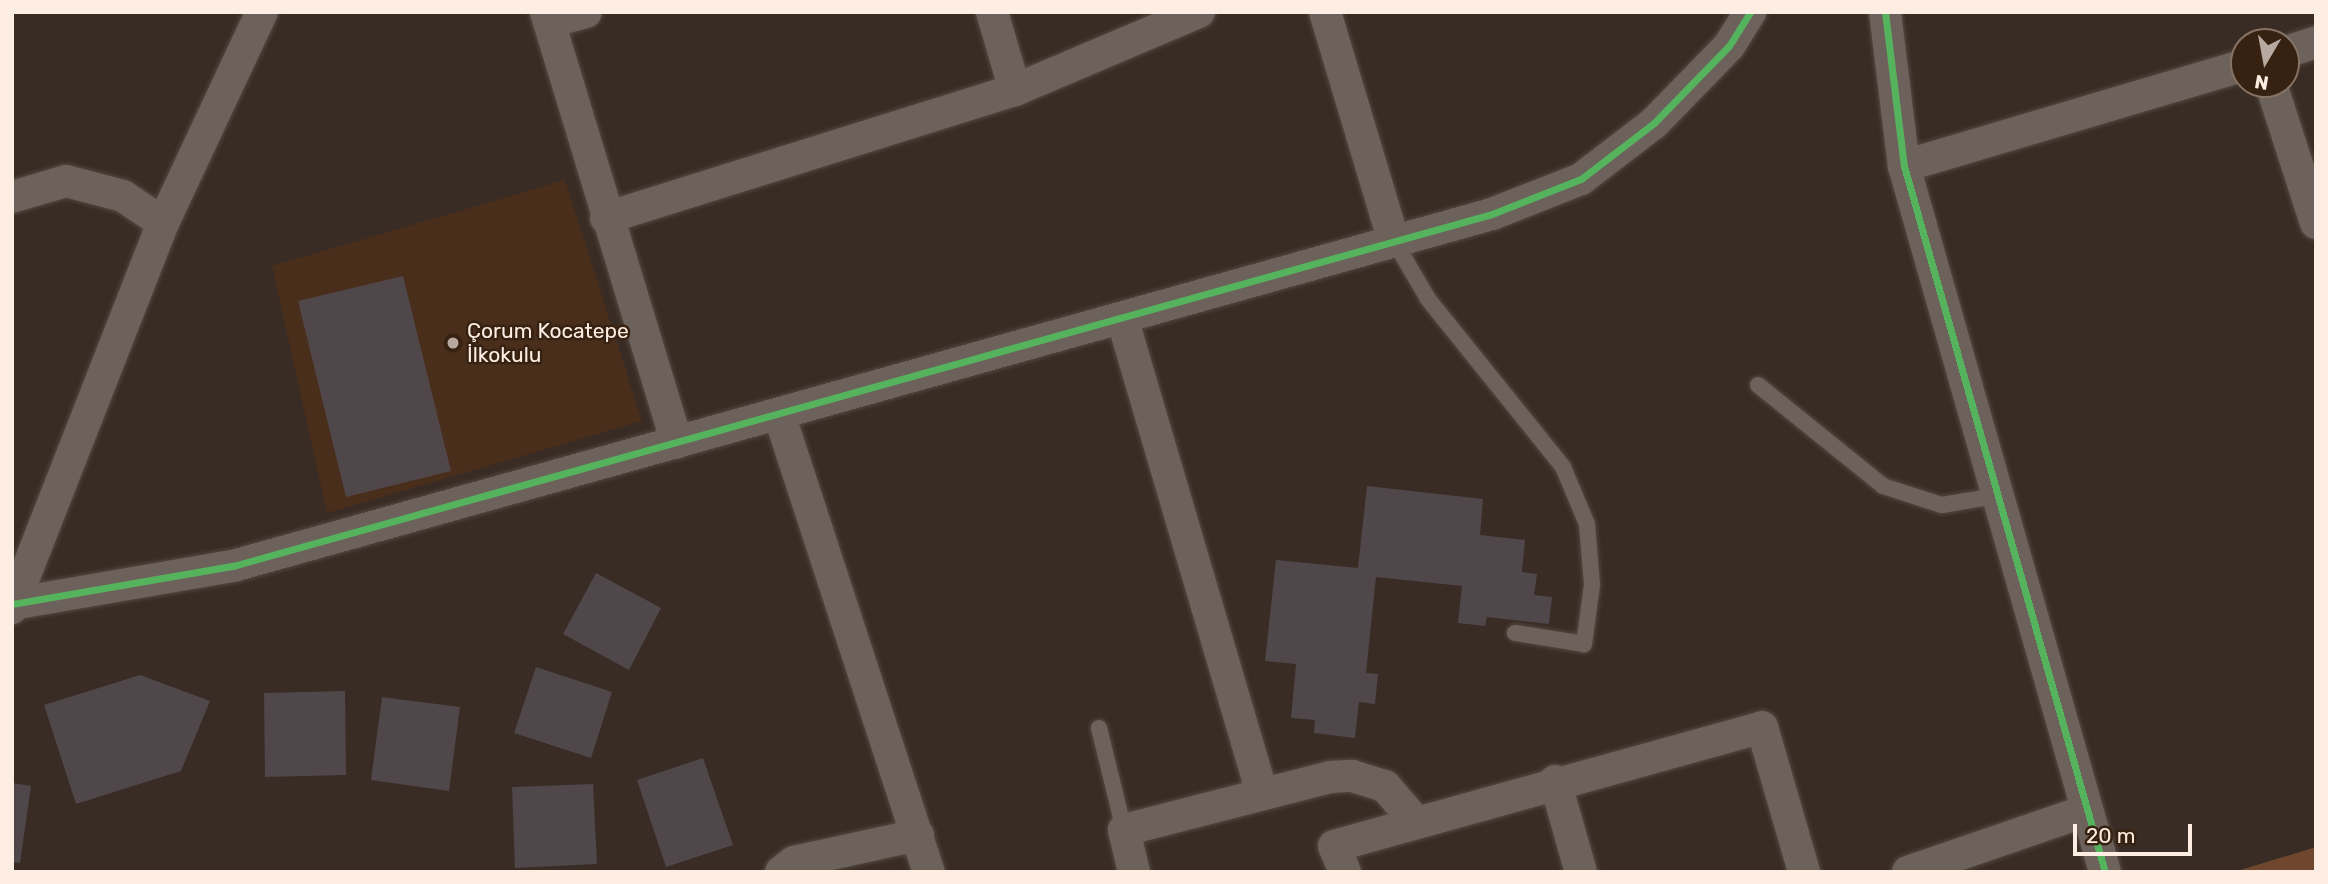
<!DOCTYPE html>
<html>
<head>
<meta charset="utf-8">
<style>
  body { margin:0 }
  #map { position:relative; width:2328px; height:884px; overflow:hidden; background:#392c24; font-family:Rubik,sans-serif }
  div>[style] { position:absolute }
  .built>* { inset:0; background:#492e1c }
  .green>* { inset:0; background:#6e472e }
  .building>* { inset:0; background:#50474b }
  .roads { filter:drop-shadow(0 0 2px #534841) drop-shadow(0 0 2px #534841) }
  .service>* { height:16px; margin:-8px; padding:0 8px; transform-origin:8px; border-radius:8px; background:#6c625b }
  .minor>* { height:32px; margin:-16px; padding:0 16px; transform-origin:16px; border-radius:16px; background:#6c625b }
  .cycleway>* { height:7px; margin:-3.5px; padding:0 3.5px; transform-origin:3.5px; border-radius:3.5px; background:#56b35d }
  .dots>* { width:19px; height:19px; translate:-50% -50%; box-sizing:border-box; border:4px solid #372111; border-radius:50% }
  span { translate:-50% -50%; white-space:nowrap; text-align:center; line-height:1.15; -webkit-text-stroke:5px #372111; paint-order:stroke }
  .poi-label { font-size:21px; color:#fdede3 }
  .left { translate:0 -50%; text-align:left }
  .frame { position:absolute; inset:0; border:14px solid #fdede3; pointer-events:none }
  .north { position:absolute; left:2230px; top:28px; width:70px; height:70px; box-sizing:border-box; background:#372111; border:2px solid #867365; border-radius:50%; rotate:190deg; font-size:19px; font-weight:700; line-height:28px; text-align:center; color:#fdede3 }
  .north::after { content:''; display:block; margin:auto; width:24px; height:32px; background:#b8a9a0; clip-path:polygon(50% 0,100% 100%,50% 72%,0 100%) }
  .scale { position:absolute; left:2073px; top:824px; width:119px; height:32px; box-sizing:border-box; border:4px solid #fdede3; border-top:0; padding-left:9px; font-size:21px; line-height:24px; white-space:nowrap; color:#fdede3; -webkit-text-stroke:5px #372111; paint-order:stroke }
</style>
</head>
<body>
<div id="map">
  <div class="built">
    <div style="clip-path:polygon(565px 180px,642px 421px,327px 513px,272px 266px)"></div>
  </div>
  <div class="green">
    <div style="clip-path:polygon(2316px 847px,2316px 872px,2234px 872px)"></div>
  </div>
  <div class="building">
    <div style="clip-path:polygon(403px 276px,451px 471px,346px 497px,298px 301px)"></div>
    <div style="clip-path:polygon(1367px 486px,1483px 499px,1480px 535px,1525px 540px,1522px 572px,1537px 574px,1534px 595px,1552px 597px,1549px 624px,1487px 617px,1485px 626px,1458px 623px,1462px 586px,1376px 577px,1366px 673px,1378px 674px,1375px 704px,1359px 702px,1355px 738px,1314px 733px,1315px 720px,1291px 718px,1296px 664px,1265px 661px,1276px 560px,1358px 568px)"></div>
    <div style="clip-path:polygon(596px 573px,661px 608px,629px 670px,563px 634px)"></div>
    <div style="clip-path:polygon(536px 667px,612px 692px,591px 758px,514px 733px)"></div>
    <div style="clip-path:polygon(140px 675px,210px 701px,181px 771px,76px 804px,44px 705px)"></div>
    <div style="clip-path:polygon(345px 691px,346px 775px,265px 777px,264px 693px)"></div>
    <div style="clip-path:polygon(382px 697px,460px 707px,449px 791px,371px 780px)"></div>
    <div style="clip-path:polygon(703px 758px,733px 845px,666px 867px,637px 780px)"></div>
    <div style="clip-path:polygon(12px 783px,31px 786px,20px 863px,12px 862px)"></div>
    <div style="clip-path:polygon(593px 784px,597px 864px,515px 868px,512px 787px)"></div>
  </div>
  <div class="roads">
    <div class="service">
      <div style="left:1393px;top:239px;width:69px;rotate:59.7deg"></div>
      <div style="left:1428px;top:299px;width:216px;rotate:51.2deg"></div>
      <div style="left:1563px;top:467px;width:62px;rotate:67.2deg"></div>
      <div style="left:1587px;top:524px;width:61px;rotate:85.3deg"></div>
      <div style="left:1592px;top:585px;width:60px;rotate:97.7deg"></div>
      <div style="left:1584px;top:644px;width:70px;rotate:-170.9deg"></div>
      <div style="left:1758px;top:385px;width:161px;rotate:38.9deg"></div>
      <div style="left:1883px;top:486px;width:62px;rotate:17.9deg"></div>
      <div style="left:1942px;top:505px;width:55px;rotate:-9.5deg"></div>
      <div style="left:1099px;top:728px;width:105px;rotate:76.2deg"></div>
    </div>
    <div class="minor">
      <div style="left:546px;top:12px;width:450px;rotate:73.1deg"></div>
      <div style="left:992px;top:12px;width:81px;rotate:73.6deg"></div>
      <div style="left:1325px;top:12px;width:237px;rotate:73.3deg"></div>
      <div style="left:1885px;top:12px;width:155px;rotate:83deg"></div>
      <div style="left:1904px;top:166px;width:734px;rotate:74.11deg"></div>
      <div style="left:549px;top:22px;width:38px;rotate:-15deg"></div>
      <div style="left:2286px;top:52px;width:32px;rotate:-18deg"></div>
      <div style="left:2271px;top:84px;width:146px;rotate:72.1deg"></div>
      <div style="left:1904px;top:166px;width:355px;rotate:-16.5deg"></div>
      <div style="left:12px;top:197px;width:56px;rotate:-16.5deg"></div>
      <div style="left:66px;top:181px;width:59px;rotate:14.7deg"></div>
      <div style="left:123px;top:196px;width:48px;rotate:34deg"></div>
      <div style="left:606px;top:218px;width:429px;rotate:-17.4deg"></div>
      <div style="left:1015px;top:90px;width:200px;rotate:-23deg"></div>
      <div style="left:1123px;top:321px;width:490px;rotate:73.6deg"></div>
      <div style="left:780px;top:417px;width:479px;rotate:71.9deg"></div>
      <div style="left:12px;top:604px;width:224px;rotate:-9.8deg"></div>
      <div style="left:233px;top:566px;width:1307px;rotate:-15.62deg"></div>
      <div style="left:1492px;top:214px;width:96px;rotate:-21.5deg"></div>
      <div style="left:1581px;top:179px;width:92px;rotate:-37.5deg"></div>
      <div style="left:1654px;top:123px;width:107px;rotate:-45.8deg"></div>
      <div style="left:1729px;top:46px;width:40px;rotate:-58deg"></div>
      <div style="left:12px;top:608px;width:414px;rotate:-68.6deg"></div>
      <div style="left:163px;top:223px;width:233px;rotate:-64.9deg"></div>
      <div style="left:1555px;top:781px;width:95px;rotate:74.1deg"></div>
      <div style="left:781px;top:872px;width:16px;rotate:-38deg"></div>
      <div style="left:794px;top:862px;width:127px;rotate:-12.3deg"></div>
      <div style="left:1134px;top:872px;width:43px;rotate:-103.4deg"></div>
      <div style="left:1124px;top:830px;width:213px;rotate:-14.4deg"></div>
      <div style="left:1330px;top:777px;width:22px;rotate:-3deg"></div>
      <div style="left:1352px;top:776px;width:34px;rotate:17deg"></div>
      <div style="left:1385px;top:786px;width:48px;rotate:49.3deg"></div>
      <div style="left:1345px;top:872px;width:28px;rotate:-113deg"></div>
      <div style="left:1334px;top:846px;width:444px;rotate:-15.5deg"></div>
      <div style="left:1762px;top:727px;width:151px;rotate:73.8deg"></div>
      <div style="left:1908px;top:872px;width:187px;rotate:-19deg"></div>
    </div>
  </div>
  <div class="cycleway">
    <div style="left:1885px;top:12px;width:155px;rotate:83deg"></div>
    <div style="left:1904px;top:166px;width:734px;rotate:74.11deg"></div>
    <div style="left:12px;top:604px;width:224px;rotate:-9.8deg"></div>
    <div style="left:233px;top:566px;width:1307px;rotate:-15.62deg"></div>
    <div style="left:1492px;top:214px;width:96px;rotate:-21.5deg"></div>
    <div style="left:1581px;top:179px;width:92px;rotate:-37.5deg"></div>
    <div style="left:1654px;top:123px;width:107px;rotate:-45.8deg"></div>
    <div style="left:1729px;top:46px;width:40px;rotate:-58deg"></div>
  </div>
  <div class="dots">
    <div style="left:453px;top:343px;background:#b8a9a0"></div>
  </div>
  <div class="poi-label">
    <span class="left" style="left:467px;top:343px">Çorum Kocatepe<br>İlkokulu</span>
  </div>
  <div class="frame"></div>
  <div class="north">N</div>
  <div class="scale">20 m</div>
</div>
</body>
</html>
